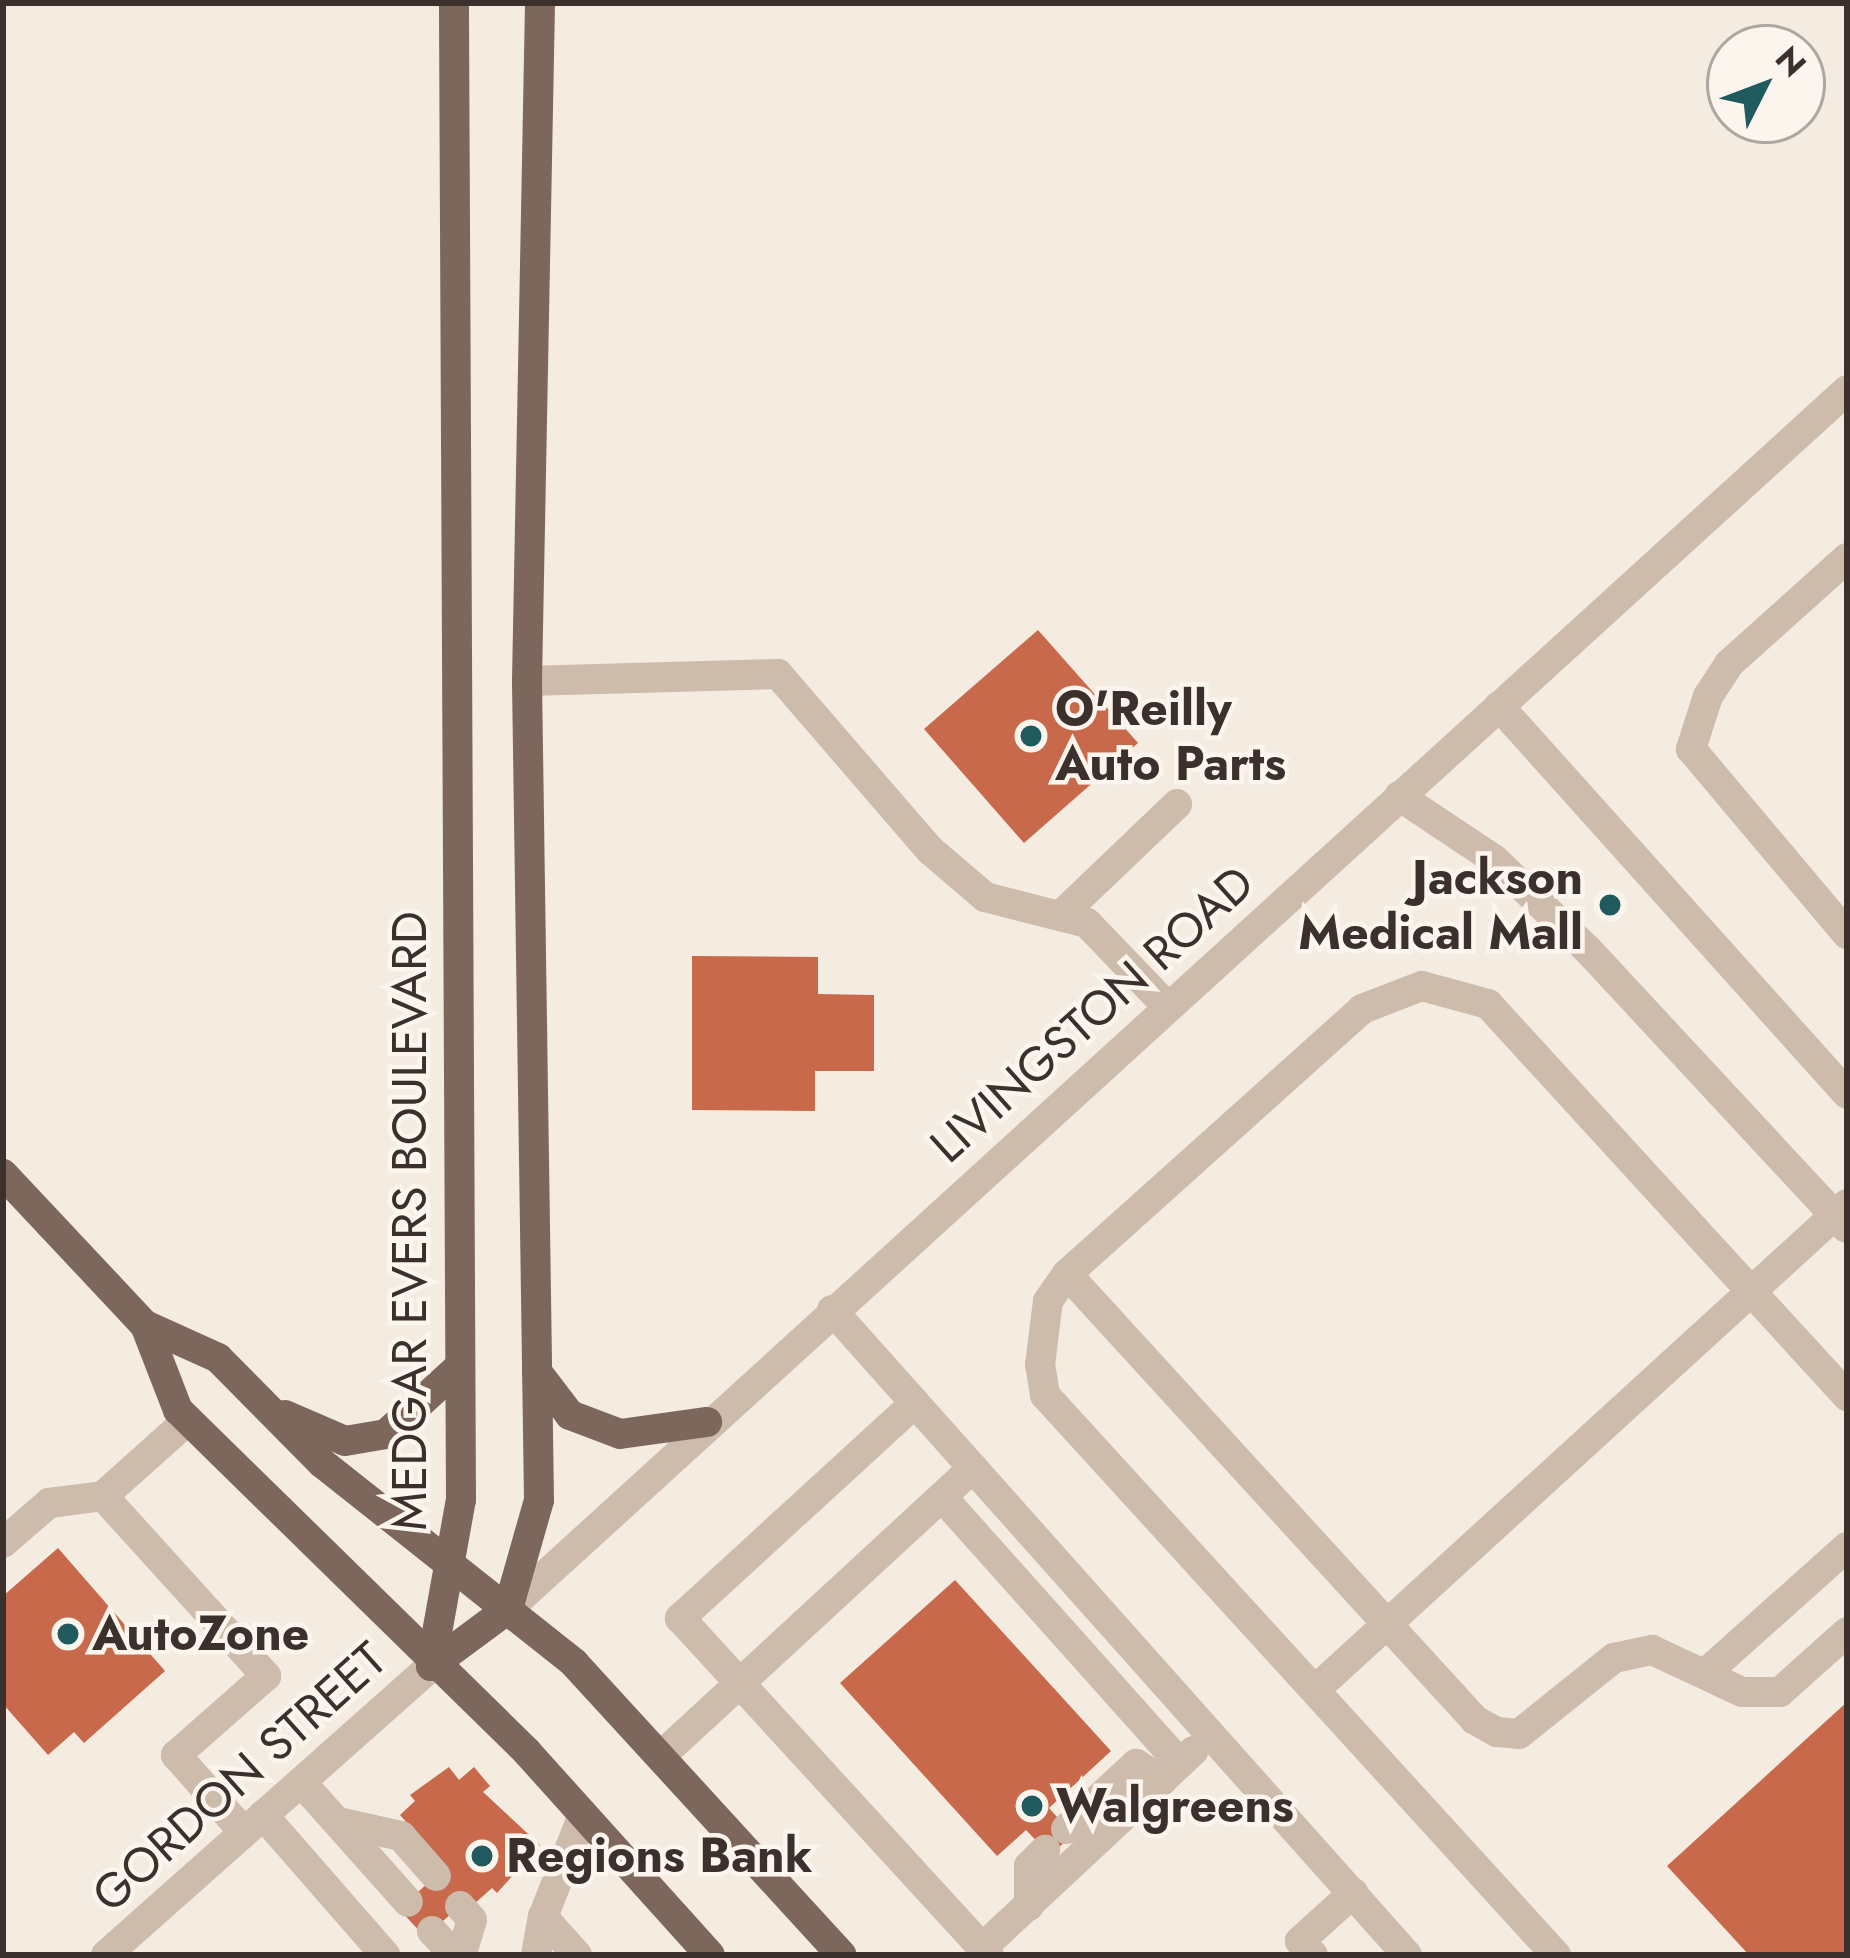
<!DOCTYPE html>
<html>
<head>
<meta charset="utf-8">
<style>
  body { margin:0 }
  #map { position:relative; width:1850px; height:1958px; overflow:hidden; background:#f4ebe1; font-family:Jost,sans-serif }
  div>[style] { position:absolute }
  .building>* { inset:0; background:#c8694b }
  .minor>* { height:30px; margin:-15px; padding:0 15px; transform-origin:15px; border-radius:15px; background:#cdbbac }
  .major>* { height:30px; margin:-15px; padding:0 15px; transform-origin:15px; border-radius:15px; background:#7d675c }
  .dots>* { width:33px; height:33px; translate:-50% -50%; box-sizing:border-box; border:6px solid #fbf5ee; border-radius:50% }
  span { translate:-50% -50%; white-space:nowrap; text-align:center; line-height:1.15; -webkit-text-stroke:9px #fbf5ee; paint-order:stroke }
  .poi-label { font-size:48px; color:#3b302b; font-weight:700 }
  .left { translate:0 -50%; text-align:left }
  .right { translate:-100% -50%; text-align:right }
  .street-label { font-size:48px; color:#3b302b }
  .frame { position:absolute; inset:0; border:6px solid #3b302b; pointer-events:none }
  .north { position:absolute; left:1706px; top:24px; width:120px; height:120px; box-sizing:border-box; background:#fbf5ee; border:3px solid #aea6a0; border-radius:50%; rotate:48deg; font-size:33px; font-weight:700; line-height:48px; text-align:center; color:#3b302b }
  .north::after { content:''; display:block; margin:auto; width:42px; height:54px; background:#1f5a5e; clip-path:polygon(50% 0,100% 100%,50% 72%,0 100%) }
</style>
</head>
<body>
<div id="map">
  <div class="building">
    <div style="clip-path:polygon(1038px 630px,1138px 743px,1024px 843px,924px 729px)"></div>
    <div style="clip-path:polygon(692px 956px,818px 957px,818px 994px,874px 995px,874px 1071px,815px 1071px,815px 1111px,692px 1110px)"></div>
    <div style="clip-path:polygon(58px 1548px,165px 1671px,84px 1743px,74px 1732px,48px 1755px,3px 1704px,3px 1596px)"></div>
    <div style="clip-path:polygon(955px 1580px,1111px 1751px,1049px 1808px,1073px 1835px,1050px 1855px,1026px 1830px,997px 1856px,840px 1683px)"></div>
    <div style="clip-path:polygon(1847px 1702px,1847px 1955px,1749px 1955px,1667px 1866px)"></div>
    <div style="clip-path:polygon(449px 1767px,459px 1780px,474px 1767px,490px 1786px,483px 1792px,540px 1845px,497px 1893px,492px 1888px,474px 1904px,469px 1898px,425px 1937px,399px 1909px,446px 1867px,400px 1815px,415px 1801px,410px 1795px)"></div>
  </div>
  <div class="minor">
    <div style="left:1847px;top:558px;width:159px;rotate:138.1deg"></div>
    <div style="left:1729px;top:664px;width:38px;rotate:123deg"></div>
    <div style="left:1708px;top:696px;width:56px;rotate:107.8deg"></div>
    <div style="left:1691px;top:749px;width:242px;rotate:49.9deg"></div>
    <div style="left:527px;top:681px;width:251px;rotate:-1.6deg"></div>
    <div style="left:778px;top:674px;width:233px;rotate:49.2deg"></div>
    <div style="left:930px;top:850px;width:72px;rotate:40.5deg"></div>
    <div style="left:985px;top:897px;width:105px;rotate:14.3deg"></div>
    <div style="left:1087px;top:923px;width:115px;rotate:46.1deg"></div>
    <div style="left:1499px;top:706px;width:521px;rotate:48.11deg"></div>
    <div style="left:1399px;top:796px;width:115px;rotate:33.7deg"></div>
    <div style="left:1495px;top:860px;width:129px;rotate:44.1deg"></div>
    <div style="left:1588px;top:950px;width:379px;rotate:47.1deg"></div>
    <div style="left:1060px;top:916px;width:162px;rotate:-43.7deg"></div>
    <div style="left:1067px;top:1274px;width:604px;rotate:47.55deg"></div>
    <div style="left:1475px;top:1720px;width:25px;rotate:29deg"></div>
    <div style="left:1497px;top:1732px;width:22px;rotate:5deg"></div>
    <div style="left:1519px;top:1734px;width:122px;rotate:-38.7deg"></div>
    <div style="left:1614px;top:1658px;width:39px;rotate:-12deg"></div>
    <div style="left:1652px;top:1650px;width:99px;rotate:25deg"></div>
    <div style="left:1742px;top:1692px;width:38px"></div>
    <div style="left:1780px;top:1692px;width:90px;rotate:-41.8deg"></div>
    <div style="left:832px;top:1310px;width:864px;rotate:48.28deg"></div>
    <div style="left:915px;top:1403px;width:319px;rotate:137.5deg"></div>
    <div style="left:680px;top:1618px;width:457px;rotate:47.5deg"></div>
    <div style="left:188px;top:1420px;width:114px;rotate:138.2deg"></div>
    <div style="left:103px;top:1496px;width:243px;rotate:47.8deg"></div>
    <div style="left:266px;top:1676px;width:120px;rotate:138.7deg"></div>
    <div style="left:176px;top:1755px;width:103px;rotate:48.6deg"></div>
    <div style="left:942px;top:1497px;width:357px;rotate:48.2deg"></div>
    <div style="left:3px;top:1543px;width:61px;rotate:-41deg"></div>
    <div style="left:49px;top:1503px;width:54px;rotate:-7.4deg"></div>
    <div style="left:508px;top:1609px;width:1811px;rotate:-42.31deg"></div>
    <div style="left:1707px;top:1672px;width:188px;rotate:-41.8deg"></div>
    <div style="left:1316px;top:1689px;width:719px;rotate:-42.41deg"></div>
    <div style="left:663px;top:1754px;width:422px;rotate:-42.7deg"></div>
    <div style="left:302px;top:1783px;width:159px;rotate:48.3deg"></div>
    <div style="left:263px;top:1815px;width:186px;rotate:48.9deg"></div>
    <div style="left:338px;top:1822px;width:65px;rotate:12.5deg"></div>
    <div style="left:401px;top:1836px;width:53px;rotate:48.8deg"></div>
    <div style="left:1066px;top:1829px;width:96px;rotate:-42.9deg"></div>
    <div style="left:1136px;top:1764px;width:31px;rotate:32deg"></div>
    <div style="left:460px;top:1906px;width:18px;rotate:49deg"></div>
    <div style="left:472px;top:1920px;width:37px;rotate:107deg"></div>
    <div style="left:1029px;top:1906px;width:40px;rotate:-90deg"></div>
    <div style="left:1029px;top:1866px;width:23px;rotate:-45deg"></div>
    <div style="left:432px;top:1931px;width:33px;rotate:47deg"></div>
    <div style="left:982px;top:1948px;width:289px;rotate:-43deg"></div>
    <div style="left:106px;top:1955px;width:435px;rotate:-41.6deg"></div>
    <div style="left:536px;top:1955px;width:39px;rotate:-80deg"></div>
    <div style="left:577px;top:1955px;width:51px;rotate:-131.8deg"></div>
    <div style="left:543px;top:1917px;width:110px;rotate:-68.6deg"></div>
    <div style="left:1313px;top:1955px;width:19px;rotate:-133deg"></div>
    <div style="left:1300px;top:1941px;width:72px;rotate:-42.2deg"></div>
    <div style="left:1556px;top:1955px;width:758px;rotate:-132.38deg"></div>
    <div style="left:1045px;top:1395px;width:30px;rotate:-99deg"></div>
    <div style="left:1040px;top:1365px;width:64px;rotate:-82.9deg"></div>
    <div style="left:1048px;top:1301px;width:33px;rotate:-55deg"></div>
    <div style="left:1067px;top:1274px;width:397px;rotate:-41.9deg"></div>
    <div style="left:1362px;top:1009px;width:64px;rotate:-21deg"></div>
    <div style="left:1422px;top:986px;width:68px;rotate:15.3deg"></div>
    <div style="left:1488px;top:1004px;width:532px;rotate:47.52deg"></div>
  </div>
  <div class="major">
    <div style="left:3px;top:1174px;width:207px;rotate:46.8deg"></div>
    <div style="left:145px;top:1325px;width:91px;rotate:68.8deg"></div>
    <div style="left:178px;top:1410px;width:489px;rotate:44.4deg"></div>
    <div style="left:527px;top:1752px;width:273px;rotate:48deg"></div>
    <div style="left:145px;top:1325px;width:80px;rotate:24.3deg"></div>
    <div style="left:218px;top:1358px;width:148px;rotate:45.3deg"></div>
    <div style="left:322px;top:1463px;width:322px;rotate:38.4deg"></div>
    <div style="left:574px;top:1663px;width:396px;rotate:47.5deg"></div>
    <div style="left:537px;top:1372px;width:54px;rotate:52.5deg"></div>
    <div style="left:570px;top:1415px;width:53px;rotate:20.8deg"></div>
    <div style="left:620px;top:1434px;width:88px;rotate:-7.9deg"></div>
    <div style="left:285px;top:1415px;width:65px;rotate:23.4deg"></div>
    <div style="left:345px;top:1441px;width:42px;rotate:-9.7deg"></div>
    <div style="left:386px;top:1434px;width:96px;rotate:-42.5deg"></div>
    <div style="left:431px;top:1666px;width:96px;rotate:-36.5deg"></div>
    <div style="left:508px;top:1609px;width:113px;rotate:-74.1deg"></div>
    <div style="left:539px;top:1500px;width:819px;rotate:-90.84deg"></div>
    <div style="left:527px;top:681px;width:678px;rotate:-88.9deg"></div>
    <div style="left:431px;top:1666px;width:169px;rotate:-79.8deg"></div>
    <div style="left:461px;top:1500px;width:1497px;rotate:-90.27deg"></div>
  </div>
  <div class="dots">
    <div style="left:1031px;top:736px;background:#1f5a5e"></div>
    <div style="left:1610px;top:905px;background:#1f5a5e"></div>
    <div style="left:68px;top:1634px;background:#1f5a5e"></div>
    <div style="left:1032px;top:1806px;background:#1f5a5e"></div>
    <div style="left:482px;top:1856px;background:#1f5a5e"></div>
  </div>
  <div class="poi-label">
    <span class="left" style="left:1055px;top:736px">O'Reilly<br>Auto Parts</span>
    <span class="right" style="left:1583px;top:905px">Jackson<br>Medical Mall</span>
    <span class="left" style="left:92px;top:1634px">AutoZone</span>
    <span class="left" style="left:1056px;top:1806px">Walgreens</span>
    <span class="left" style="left:506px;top:1856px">Regions Bank</span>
  </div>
  <div class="street-label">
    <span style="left:1092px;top:1014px;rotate:-42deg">LIVINGSTON ROAD</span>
    <span style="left:410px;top:1221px;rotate:-90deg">MEDGAR EVERS BOULEVARD</span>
    <span style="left:239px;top:1777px;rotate:-42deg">GORDON STREET</span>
  </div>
  <div class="frame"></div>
  <div class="north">N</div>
</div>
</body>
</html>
